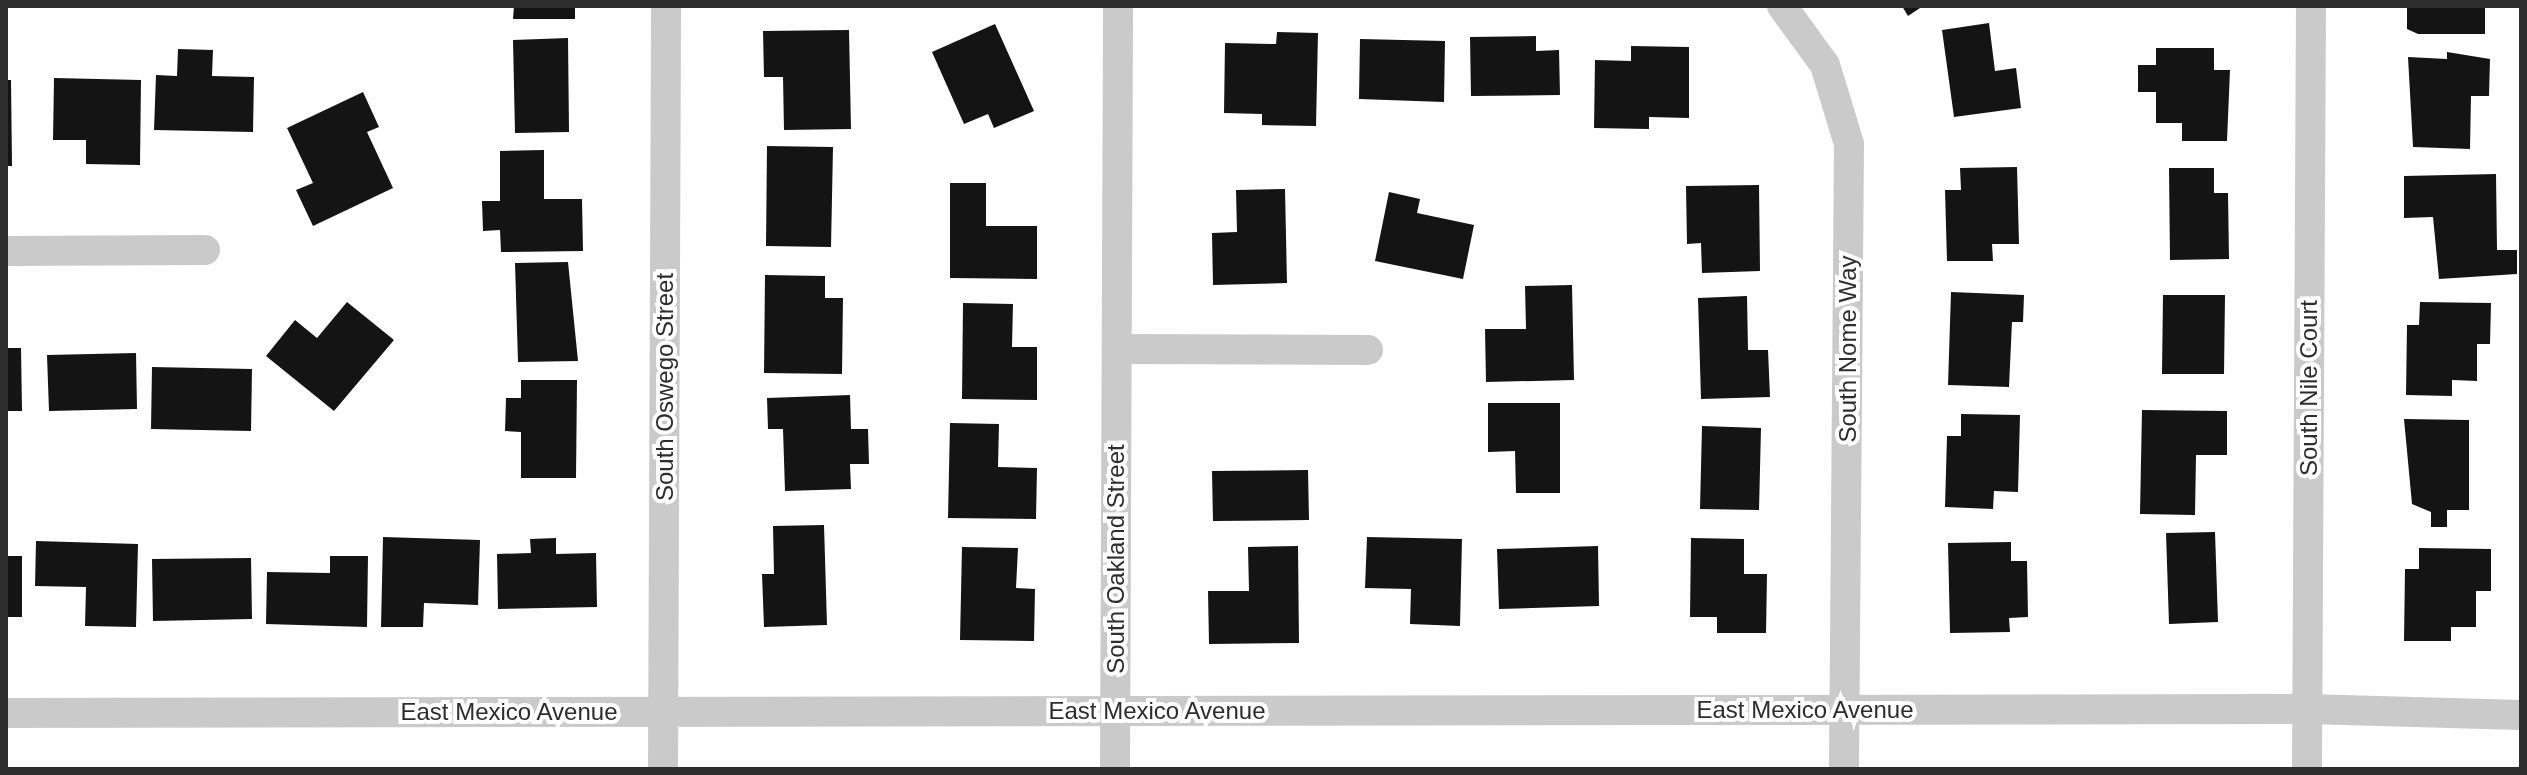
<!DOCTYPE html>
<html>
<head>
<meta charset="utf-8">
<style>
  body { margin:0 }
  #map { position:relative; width:2527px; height:775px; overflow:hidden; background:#fff; font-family:Helvetica,sans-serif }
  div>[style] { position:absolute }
  .building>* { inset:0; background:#141414 }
  .minor>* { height:30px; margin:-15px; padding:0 15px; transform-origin:15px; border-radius:15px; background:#cacaca }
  span { translate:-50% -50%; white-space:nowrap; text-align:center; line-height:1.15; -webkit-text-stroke:8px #fff; paint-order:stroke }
  .street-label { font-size:24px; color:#2d2d2d }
  .frame { position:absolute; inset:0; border:8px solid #2d2d2d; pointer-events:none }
</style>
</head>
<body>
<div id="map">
  <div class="building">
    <div style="clip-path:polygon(514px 6px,575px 6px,575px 19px,513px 19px)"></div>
    <div style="clip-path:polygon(1902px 6px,1923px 6px,1908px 16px)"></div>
    <div style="clip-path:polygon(2407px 6px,2485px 6px,2485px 34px,2418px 34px,2407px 29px)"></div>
    <div style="clip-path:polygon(1989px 23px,1995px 71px,2016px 68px,2021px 108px,1954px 117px,1942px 30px)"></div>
    <div style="clip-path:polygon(995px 24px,1034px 111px,994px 128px,988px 114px,964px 124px,932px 52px)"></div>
    <div style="clip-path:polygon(849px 30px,851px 129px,784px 130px,783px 77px,764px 77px,763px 31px)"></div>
    <div style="clip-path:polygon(1277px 32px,1318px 33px,1316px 126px,1262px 125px,1262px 114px,1224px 113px,1225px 43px,1276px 44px)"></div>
    <div style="clip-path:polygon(1536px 36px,1536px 51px,1559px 50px,1560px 95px,1471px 96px,1470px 37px)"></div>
    <div style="clip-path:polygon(568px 38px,569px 132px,515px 133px,513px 40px)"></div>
    <div style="clip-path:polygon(1360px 39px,1445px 41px,1444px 102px,1359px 99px)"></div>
    <div style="clip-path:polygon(1631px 46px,1689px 47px,1689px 118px,1649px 117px,1649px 129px,1594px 128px,1595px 60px,1631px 61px)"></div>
    <div style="clip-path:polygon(2156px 48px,2214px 48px,2214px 70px,2230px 70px,2227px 141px,2182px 141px,2182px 123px,2156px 123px,2156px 92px,2138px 92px,2138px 65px,2156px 65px)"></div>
    <div style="clip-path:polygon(178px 49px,213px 50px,212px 76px,254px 77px,253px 132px,154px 130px,156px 75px,177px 76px)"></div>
    <div style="clip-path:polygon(2447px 52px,2490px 59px,2489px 96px,2471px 96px,2470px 149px,2413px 147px,2408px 57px,2447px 59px)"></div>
    <div style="clip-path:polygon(54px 78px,141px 80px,140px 165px,86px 164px,86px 140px,53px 140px)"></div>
    <div style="clip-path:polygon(6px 80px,11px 80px,12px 166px,6px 166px)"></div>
    <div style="clip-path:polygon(363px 92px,379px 127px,367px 132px,393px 188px,313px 226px,296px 190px,313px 183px,287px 128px)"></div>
    <div style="clip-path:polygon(767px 146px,833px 147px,831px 247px,766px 246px)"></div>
    <div style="clip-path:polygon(544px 150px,544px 199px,582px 199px,583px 251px,501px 252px,500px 230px,483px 231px,482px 201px,500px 201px,500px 151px)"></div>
    <div style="clip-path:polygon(2017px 167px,2019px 244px,1992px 244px,1993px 261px,1947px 261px,1945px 190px,1961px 190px,1960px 168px)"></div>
    <div style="clip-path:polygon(2169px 168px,2214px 168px,2214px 193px,2228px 193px,2229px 259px,2170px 260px)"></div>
    <div style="clip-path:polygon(2496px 174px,2497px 250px,2517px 250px,2517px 274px,2439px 279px,2433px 217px,2404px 218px,2404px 176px)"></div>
    <div style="clip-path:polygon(950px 183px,986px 183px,986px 226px,1037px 226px,1037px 279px,950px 278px)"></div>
    <div style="clip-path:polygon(1759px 185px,1760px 271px,1702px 273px,1701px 243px,1687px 244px,1686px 186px)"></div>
    <div style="clip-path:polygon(1285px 189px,1287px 283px,1213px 285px,1212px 233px,1237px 232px,1236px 190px)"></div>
    <div style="clip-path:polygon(1389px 192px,1420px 199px,1417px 213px,1474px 225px,1463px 279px,1375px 261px)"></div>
    <div style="clip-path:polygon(568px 262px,578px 361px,518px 362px,515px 263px)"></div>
    <div style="clip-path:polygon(765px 275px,825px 276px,825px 298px,843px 298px,842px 374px,764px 373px)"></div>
    <div style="clip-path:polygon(1572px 285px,1574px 380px,1486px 382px,1485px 329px,1526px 329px,1525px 286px)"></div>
    <div style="clip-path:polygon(1951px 292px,2024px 295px,2023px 322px,2012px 322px,2009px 387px,1948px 385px)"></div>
    <div style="clip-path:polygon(2163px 295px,2225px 295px,2224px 374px,2162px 374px)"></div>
    <div style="clip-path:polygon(1747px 296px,1748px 350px,1768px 350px,1770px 397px,1701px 399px,1698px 298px)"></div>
    <div style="clip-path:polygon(347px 302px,394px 340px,334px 411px,266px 356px,295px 320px,317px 338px)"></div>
    <div style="clip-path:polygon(2420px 302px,2491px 303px,2490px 344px,2477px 344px,2477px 381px,2452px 380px,2452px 396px,2406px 395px,2407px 325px,2419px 325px)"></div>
    <div style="clip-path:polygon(963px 303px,1013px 304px,1012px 347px,1037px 347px,1037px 400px,962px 399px)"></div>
    <div style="clip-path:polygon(6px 348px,21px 348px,22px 411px,6px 411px)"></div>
    <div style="clip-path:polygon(136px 353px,137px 409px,49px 411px,47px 355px)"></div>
    <div style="clip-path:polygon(152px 367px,252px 369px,251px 431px,151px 429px)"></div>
    <div style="clip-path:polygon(521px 380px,577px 380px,576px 478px,521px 478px,521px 432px,505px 431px,506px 398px,521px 398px)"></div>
    <div style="clip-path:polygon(850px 395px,851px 429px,868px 429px,869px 464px,850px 464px,851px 489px,785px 491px,783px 429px,768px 429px,767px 398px)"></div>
    <div style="clip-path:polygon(1488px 403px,1560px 403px,1560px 493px,1516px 493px,1515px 451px,1488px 452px)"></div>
    <div style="clip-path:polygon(2142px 410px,2227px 411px,2227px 455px,2196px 455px,2195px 515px,2140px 514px)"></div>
    <div style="clip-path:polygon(1961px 414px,2020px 415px,2018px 492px,1994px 491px,1993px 509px,1945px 507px,1947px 436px,1961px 436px)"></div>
    <div style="clip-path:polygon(2404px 419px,2469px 420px,2469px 510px,2447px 510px,2447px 527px,2431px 527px,2431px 512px,2412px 504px)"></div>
    <div style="clip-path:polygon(950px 423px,999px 424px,998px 467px,1037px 468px,1036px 519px,948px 518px)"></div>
    <div style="clip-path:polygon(1702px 426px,1761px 428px,1759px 510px,1700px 509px)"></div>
    <div style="clip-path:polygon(1308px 470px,1309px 520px,1213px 521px,1212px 471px)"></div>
    <div style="clip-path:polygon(824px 525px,827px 625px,764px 627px,762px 574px,774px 574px,773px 526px)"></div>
    <div style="clip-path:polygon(2215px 532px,2218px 622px,2169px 624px,2166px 533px)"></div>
    <div style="clip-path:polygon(383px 537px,480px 540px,478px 605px,424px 603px,423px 627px,381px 627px)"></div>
    <div style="clip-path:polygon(1367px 537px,1462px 539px,1460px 626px,1410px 624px,1411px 589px,1365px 588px)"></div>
    <div style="clip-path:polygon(556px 538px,556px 554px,596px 553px,597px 607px,498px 609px,497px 554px,531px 553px,530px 539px)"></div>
    <div style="clip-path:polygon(1691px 538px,1744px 539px,1744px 574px,1767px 574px,1766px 633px,1717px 633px,1717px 617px,1690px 617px)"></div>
    <div style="clip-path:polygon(36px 541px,138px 544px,136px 627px,85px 626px,86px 587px,35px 586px)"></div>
    <div style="clip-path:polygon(2011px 542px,2011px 561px,2027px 561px,2028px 617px,2009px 618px,2010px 632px,1950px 633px,1948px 543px)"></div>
    <div style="clip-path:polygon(1298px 546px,1299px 643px,1209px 644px,1208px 591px,1249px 591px,1248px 547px)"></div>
    <div style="clip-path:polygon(1598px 546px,1599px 606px,1499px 609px,1497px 549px)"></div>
    <div style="clip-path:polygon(962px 547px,1018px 548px,1016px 588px,1035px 589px,1034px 641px,960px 640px)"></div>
    <div style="clip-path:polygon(2419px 548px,2491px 549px,2491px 591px,2476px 591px,2476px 627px,2451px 627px,2451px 641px,2404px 641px,2405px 569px,2419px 569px)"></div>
    <div style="clip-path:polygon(6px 556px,22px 556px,22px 617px,6px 617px)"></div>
    <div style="clip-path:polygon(330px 556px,368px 556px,367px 627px,266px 624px,267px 572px,330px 573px)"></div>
    <div style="clip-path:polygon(251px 558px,252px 619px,153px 621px,152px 559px)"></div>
  </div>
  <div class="minor">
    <div style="left:1782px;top:6px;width:73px;rotate:53.9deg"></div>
    <div style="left:1825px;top:65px;width:83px;rotate:73.1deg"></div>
    <div style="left:1849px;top:144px;width:625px;rotate:90.46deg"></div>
    <div style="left:6px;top:251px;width:199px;rotate:-0.3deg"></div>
    <div style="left:1117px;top:349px;width:251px;rotate:0.2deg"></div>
    <div style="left:6px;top:713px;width:2301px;rotate:-0.1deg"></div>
    <div style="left:2307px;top:709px;width:214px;rotate:1.6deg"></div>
    <div style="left:663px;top:769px;width:763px;rotate:-89.77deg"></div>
    <div style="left:1115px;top:769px;width:763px;rotate:-89.77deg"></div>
    <div style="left:2307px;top:769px;width:763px;rotate:-89.7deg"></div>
  </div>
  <div class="street-label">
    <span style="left:1848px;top:349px;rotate:-90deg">South Nome Way</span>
    <span style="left:665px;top:387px;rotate:-90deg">South Oswego Street</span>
    <span style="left:2309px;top:388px;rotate:-90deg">South Nile Court</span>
    <span style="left:1116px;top:559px;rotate:-90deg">South Oakland Street</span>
    <span style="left:1805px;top:710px">East Mexico Avenue</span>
    <span style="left:1157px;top:711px">East Mexico Avenue</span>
    <span style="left:509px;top:712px">East Mexico Avenue</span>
  </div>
  <div class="frame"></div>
</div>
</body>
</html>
